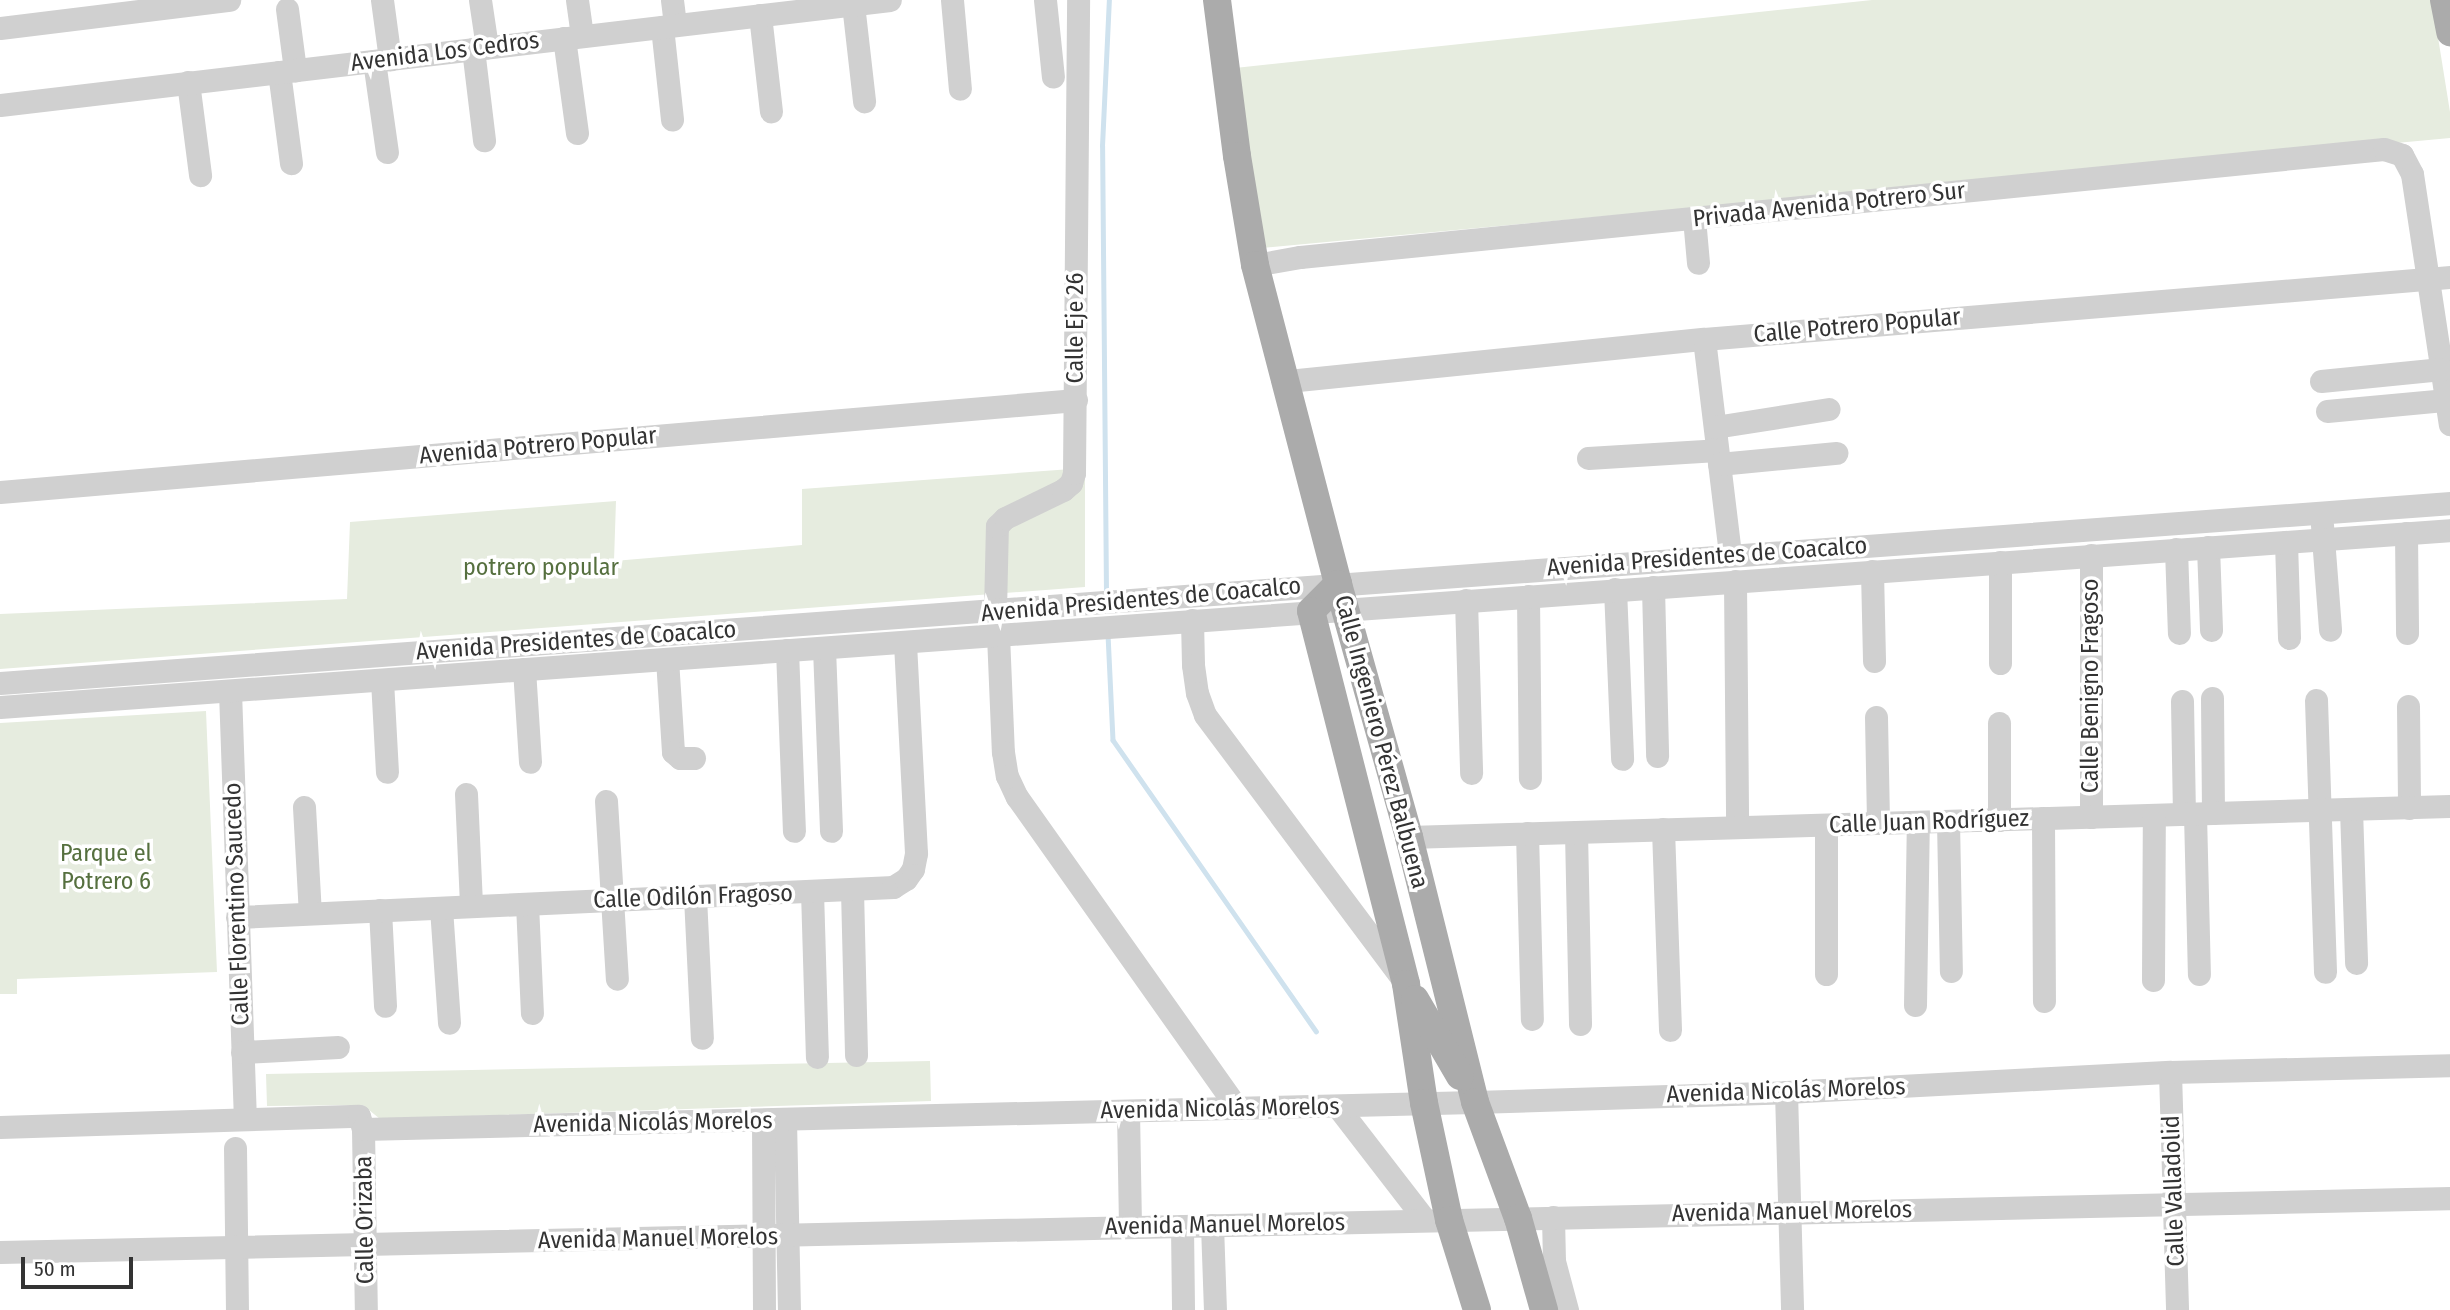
<!DOCTYPE html>
<html>
<head>
<meta charset="utf-8">
<style>
  body { margin:0 }
  #map { position:relative; width:2450px; height:1310px; overflow:hidden; background:#fff; font-family:"Fira Sans Condensed",sans-serif }
  div>[style] { position:absolute }
  .green>* { inset:0; background:#e6ecdf }
  .stream>* { height:4.5px; margin:-2.25px; padding:0 2.25px; transform-origin:2.25px; border-radius:2.25px; background:#cfe2ee }
  .minor>* { height:23px; margin:-11.5px; padding:0 11.5px; transform-origin:11.5px; border-radius:11.5px; background:#d0d0d0 }
  .major>* { height:28px; margin:-14px; padding:0 14px; transform-origin:14px; border-radius:14px; background:#ababab }
  span { translate:-50% -50%; white-space:nowrap; text-align:center; line-height:1.15; -webkit-text-stroke:7px #fff; paint-order:stroke }
  .street-label { font-size:24px; color:#333 }
  .park-label { font-size:24px; color:#56703f }
  .scale { position:absolute; left:21px; top:1257px; width:112px; height:32px; box-sizing:border-box; border:4px solid #333; border-top:0; padding-left:9px; font-size:21px; line-height:24px; white-space:nowrap; color:#333; -webkit-text-stroke:5px #fff; paint-order:stroke }
</style>
</head>
<body>
<div id="map">
  <div class="green">
    <div style="clip-path:polygon(1872px 0,2432px 0,2450px 112px,2450px 138px,1262px 248px,1235px 68px)"></div>
    <div style="clip-path:polygon(1085px 468px,1085px 587px,0 669px,0 614px,347px 599px,350px 522px,616px 501px,614px 561px,802px 545px,802px 489px)"></div>
    <div style="clip-path:polygon(206px 711px,217px 972px,17px 979px,17px 994px,0 994px,0 723px)"></div>
    <div style="clip-path:polygon(930px 1061px,931px 1101px,380px 1119px,363px 1105px,267px 1106px,266px 1074px)"></div>
  </div>
  <div class="stream">
    <div style="left:1106px;top:593px;width:447px;rotate:-90.5deg"></div>
    <div style="left:1102px;top:146px;width:146px;rotate:-87.3deg"></div>
    <div style="left:1108px;top:634px;width:106px;rotate:87.3deg"></div>
    <div style="left:1113px;top:740px;width:355px;rotate:55.1deg"></div>
  </div>
  <div class="minor">
    <div style="left:382px;top:0;width:60px;rotate:82.3deg"></div>
    <div style="left:480px;top:0;width:48px;rotate:81.5deg"></div>
    <div style="left:577px;top:0;width:36px;rotate:82deg"></div>
    <div style="left:672px;top:0;width:25px;rotate:83deg"></div>
    <div style="left:952px;top:0;width:89px;rotate:84.9deg"></div>
    <div style="left:1045px;top:0;width:77px;rotate:84.1deg"></div>
    <div style="left:853px;top:4px;width:98px;rotate:83.5deg"></div>
    <div style="left:287px;top:9px;width:62px;rotate:82.5deg"></div>
    <div style="left:760px;top:15px;width:97px;rotate:83.5deg"></div>
    <div style="left:662px;top:27px;width:93px;rotate:83.8deg"></div>
    <div style="left:0;top:28px;width:231px;rotate:-7deg"></div>
    <div style="left:564px;top:38px;width:96px;rotate:82.2deg"></div>
    <div style="left:473px;top:49px;width:92px;rotate:83.1deg"></div>
    <div style="left:374px;top:61px;width:92px;rotate:81.9deg"></div>
    <div style="left:279px;top:72px;width:92px;rotate:82.5deg"></div>
    <div style="left:188px;top:82px;width:94px;rotate:82.6deg"></div>
    <div style="left:0;top:105px;width:896px;rotate:-6.73deg"></div>
    <div style="left:1694px;top:218px;width:45px;rotate:84.9deg"></div>
    <div style="left:1255px;top:265px;width:46px;rotate:-10.1deg"></div>
    <div style="left:1300px;top:257px;width:1089px;rotate:-5.69deg"></div>
    <div style="left:2384px;top:149px;width:19px;rotate:18deg"></div>
    <div style="left:2402px;top:155px;width:21px;rotate:62deg"></div>
    <div style="left:2412px;top:174px;width:253px;rotate:81.4deg"></div>
    <div style="left:1704px;top:339px;width:218px;rotate:83.1deg"></div>
    <div style="left:1288px;top:381px;width:418px;rotate:-5.8deg"></div>
    <div style="left:1704px;top:339px;width:749px;rotate:-4.75deg"></div>
    <div style="left:2321px;top:381px;width:121px;rotate:-5.7deg"></div>
    <div style="left:2327px;top:411px;width:120px;rotate:-5.3deg"></div>
    <div style="left:1715px;top:427px;width:115px;rotate:-9deg"></div>
    <div style="left:1588px;top:458px;width:129px;rotate:-3.5deg"></div>
    <div style="left:1719px;top:464px;width:118px;rotate:-5.4deg"></div>
    <div style="left:0;top:492px;width:1080px;rotate:-4.89deg"></div>
    <div style="left:2322px;top:525px;width:105px;rotate:85.6deg"></div>
    <div style="left:2406px;top:533px;width:100px;rotate:89.4deg"></div>
    <div style="left:2286px;top:542px;width:96px;rotate:88.2deg"></div>
    <div style="left:2208px;top:547px;width:83px;rotate:87.9deg"></div>
    <div style="left:2176px;top:549px;width:84px;rotate:88deg"></div>
    <div style="left:1872px;top:571px;width:90px;rotate:88.7deg"></div>
    <div style="left:1735px;top:581px;width:246px;rotate:89.5deg"></div>
    <div style="left:1653px;top:587px;width:169px;rotate:88.6deg"></div>
    <div style="left:1615px;top:589px;width:170px;rotate:87.6deg"></div>
    <div style="left:1528px;top:596px;width:182px;rotate:89.4deg"></div>
    <div style="left:1466px;top:600px;width:173px;rotate:88.3deg"></div>
    <div style="left:995px;top:611px;width:85px;rotate:-88.7deg"></div>
    <div style="left:997px;top:526px;width:11px;rotate:-45deg"></div>
    <div style="left:1005px;top:518px;width:64px;rotate:-25.8deg"></div>
    <div style="left:1063px;top:490px;width:11px;rotate:-41deg"></div>
    <div style="left:1071px;top:483px;width:10px;rotate:-73deg"></div>
    <div style="left:1074px;top:473px;width:473px;rotate:-89.5deg"></div>
    <div style="left:1192px;top:620px;width:45px;rotate:88.7deg"></div>
    <div style="left:1193px;top:665px;width:28px;rotate:82deg"></div>
    <div style="left:1197px;top:693px;width:23px;rotate:70deg"></div>
    <div style="left:1205px;top:715px;width:331px;rotate:53.2deg"></div>
    <div style="left:998px;top:635px;width:117px;rotate:87.6deg"></div>
    <div style="left:1003px;top:752px;width:24px;rotate:81deg"></div>
    <div style="left:1007px;top:776px;width:23px;rotate:65deg"></div>
    <div style="left:1017px;top:797px;width:381px;rotate:54.7deg"></div>
    <div style="left:824px;top:648px;width:183px;rotate:87.8deg"></div>
    <div style="left:787px;top:650px;width:181px;rotate:87.8deg"></div>
    <div style="left:667px;top:659px;width:93px;rotate:86.3deg"></div>
    <div style="left:673px;top:752px;width:9px;rotate:41deg"></div>
    <div style="left:680px;top:758px;width:14px"></div>
    <div style="left:2000px;top:663px;width:101px;rotate:-90deg"></div>
    <div style="left:524px;top:669px;width:93px;rotate:86.3deg"></div>
    <div style="left:382px;top:680px;width:92px;rotate:86.9deg"></div>
    <div style="left:0;top:683px;width:2457px;rotate:-4.2deg"></div>
    <div style="left:230px;top:691px;width:427px;rotate:88deg"></div>
    <div style="left:2212px;top:698px;width:115px;rotate:89.5deg"></div>
    <div style="left:2316px;top:700px;width:272px;rotate:88.1deg"></div>
    <div style="left:2182px;top:701px;width:113px;rotate:89deg"></div>
    <div style="left:2408px;top:706px;width:102px;rotate:89.4deg"></div>
    <div style="left:0;top:707px;width:2456px;rotate:-4.13deg"></div>
    <div style="left:1876px;top:717px;width:106px;rotate:88.9deg"></div>
    <div style="left:466px;top:794px;width:112px;rotate:87.4deg"></div>
    <div style="left:606px;top:801px;width:178px;rotate:86.5deg"></div>
    <div style="left:304px;top:807px;width:106px;rotate:86.8deg"></div>
    <div style="left:2351px;top:809px;width:154px;rotate:88.1deg"></div>
    <div style="left:2195px;top:814px;width:160px;rotate:88.6deg"></div>
    <div style="left:2091px;top:817px;width:262px;rotate:-90deg"></div>
    <div style="left:2043px;top:818px;width:183px;rotate:89.7deg"></div>
    <div style="left:1999px;top:820px;width:97px;rotate:-90deg"></div>
    <div style="left:1948px;top:821px;width:150px;rotate:88.9deg"></div>
    <div style="left:1826px;top:825px;width:149px;rotate:90deg"></div>
    <div style="left:1663px;top:829px;width:201px;rotate:88deg"></div>
    <div style="left:1576px;top:832px;width:192px;rotate:88.8deg"></div>
    <div style="left:1527px;top:833px;width:186px;rotate:88.5deg"></div>
    <div style="left:1409px;top:837px;width:1041px;rotate:-1.71deg"></div>
    <div style="left:852px;top:890px;width:165px;rotate:88.6deg"></div>
    <div style="left:812px;top:891px;width:166px;rotate:88.3deg"></div>
    <div style="left:695px;top:897px;width:141px;rotate:87.2deg"></div>
    <div style="left:527px;top:904px;width:109px;rotate:87.4deg"></div>
    <div style="left:441px;top:908px;width:115px;rotate:86deg"></div>
    <div style="left:380px;top:910px;width:96px;rotate:87deg"></div>
    <div style="left:237px;top:917px;width:657px;rotate:-2.62deg"></div>
    <div style="left:893px;top:887px;width:15px;rotate:-32deg"></div>
    <div style="left:906px;top:879px;width:12px;rotate:-55deg"></div>
    <div style="left:913px;top:869px;width:16px;rotate:-79deg"></div>
    <div style="left:916px;top:853px;width:211px;rotate:-93deg"></div>
    <div style="left:2153px;top:980px;width:165px;rotate:-89.7deg"></div>
    <div style="left:1915px;top:1005px;width:183px;rotate:-89.1deg"></div>
    <div style="left:242px;top:1052px;width:96px;rotate:-3deg"></div>
    <div style="left:2170px;top:1072px;width:238px;rotate:88.3deg"></div>
    <div style="left:1786px;top:1092px;width:218px;rotate:88.4deg"></div>
    <div style="left:1337px;top:1106px;width:144px;rotate:52.3deg"></div>
    <div style="left:1128px;top:1111px;width:116px;rotate:89deg"></div>
    <div style="left:785px;top:1120px;width:190px;rotate:88.8deg"></div>
    <div style="left:763px;top:1121px;width:189px;rotate:89.7deg"></div>
    <div style="left:0;top:1127px;width:359px;rotate:-1.8deg"></div>
    <div style="left:359px;top:1116px;width:14px;rotate:73deg"></div>
    <div style="left:363px;top:1129px;width:181px;rotate:89.1deg"></div>
    <div style="left:363px;top:1129px;width:1112px;rotate:-1.39deg"></div>
    <div style="left:1475px;top:1102px;width:311px;rotate:-1.8deg"></div>
    <div style="left:1786px;top:1092px;width:385px;rotate:-3deg"></div>
    <div style="left:2170px;top:1072px;width:280px;rotate:-1.4deg"></div>
    <div style="left:235px;top:1148px;width:162px;rotate:89.3deg"></div>
    <div style="left:1553px;top:1217px;width:44px;rotate:88.7deg"></div>
    <div style="left:1554px;top:1261px;width:51px;rotate:75.1deg"></div>
    <div style="left:1212px;top:1225px;width:85px;rotate:88deg"></div>
    <div style="left:1182px;top:1226px;width:84px;rotate:89.3deg"></div>
    <div style="left:0;top:1252px;width:2451px;rotate:-1.26deg"></div>
  </div>
  <div class="major">
    <div style="left:1217px;top:0;width:157px;rotate:82.7deg"></div>
    <div style="left:1237px;top:156px;width:110px;rotate:80.6deg"></div>
    <div style="left:1255px;top:265px;width:330px;rotate:75.4deg"></div>
    <div style="left:1338px;top:584px;width:263px;rotate:74.3deg"></div>
    <div style="left:1409px;top:837px;width:273px;rotate:76deg"></div>
    <div style="left:1475px;top:1102px;width:124px;rotate:69.7deg"></div>
    <div style="left:1518px;top:1218px;width:96px;rotate:74.2deg"></div>
    <div style="left:2444px;top:0;width:33px;rotate:79deg"></div>
    <div style="left:1338px;top:584px;width:38px;rotate:135deg"></div>
    <div style="left:1311px;top:611px;width:385px;rotate:75.7deg"></div>
    <div style="left:1406px;top:984px;width:120px;rotate:81.4deg"></div>
    <div style="left:1424px;top:1103px;width:120px;rotate:77.9deg"></div>
    <div style="left:1449px;top:1220px;width:94px;rotate:72.7deg"></div>
    <div style="left:1415px;top:999px;width:89px;rotate:59.7deg"></div>
  </div>
  <div class="street-label">
    <span style="left:445px;top:52px;rotate:-7deg">Avenida Los Cedros</span>
    <span style="left:1829px;top:205px;rotate:-6deg">Privada Avenida Potrero Sur</span>
    <span style="left:1857px;top:326px;rotate:-5deg">Calle Potrero Popular</span>
    <span style="left:1076px;top:328px;rotate:-90deg">Calle Eje 26</span>
    <span style="left:538px;top:446px;rotate:-5deg">Avenida Potrero Popular</span>
    <span style="left:1707px;top:557px;rotate:-4deg">Avenida Presidentes de Coacalco</span>
    <span style="left:1141px;top:600px;rotate:-5deg">Avenida Presidentes de Coacalco</span>
    <span style="left:576px;top:641px;rotate:-4deg">Avenida Presidentes de Coacalco</span>
    <span style="left:2091px;top:686px;rotate:-90deg">Calle Benigno Fragoso</span>
    <span style="left:1381px;top:742px;rotate:75deg">Calle Ingeniero Pérez Balbuena</span>
    <span style="left:1929px;top:822px;rotate:-2deg">Calle Juan Rodríguez</span>
    <span style="left:693px;top:897px;rotate:-2deg">Calle Odilón Fragoso</span>
    <span style="left:237px;top:904px;rotate:-92deg">Calle Florentino Saucedo</span>
    <span style="left:1786px;top:1091px;rotate:-2deg">Avenida Nicolás Morelos</span>
    <span style="left:1220px;top:1109px;rotate:-1deg">Avenida Nicolás Morelos</span>
    <span style="left:653px;top:1123px;rotate:-1deg">Avenida Nicolás Morelos</span>
    <span style="left:2174px;top:1191px;rotate:-92deg">Calle Valladolid</span>
    <span style="left:1792px;top:1212px;rotate:-1deg">Avenida Manuel Morelos</span>
    <span style="left:365px;top:1220px;rotate:-91deg">Calle Orizaba</span>
    <span style="left:1225px;top:1225px;rotate:-1deg">Avenida Manuel Morelos</span>
    <span style="left:658px;top:1239px;rotate:-1deg">Avenida Manuel Morelos</span>
  </div>
  <div class="park-label">
    <span style="left:541px;top:568px">potrero popular</span>
    <span style="left:106px;top:868px">Parque el<br>Potrero 6</span>
  </div>
  <div class="scale">50 m</div>
</div>
</body>
</html>
